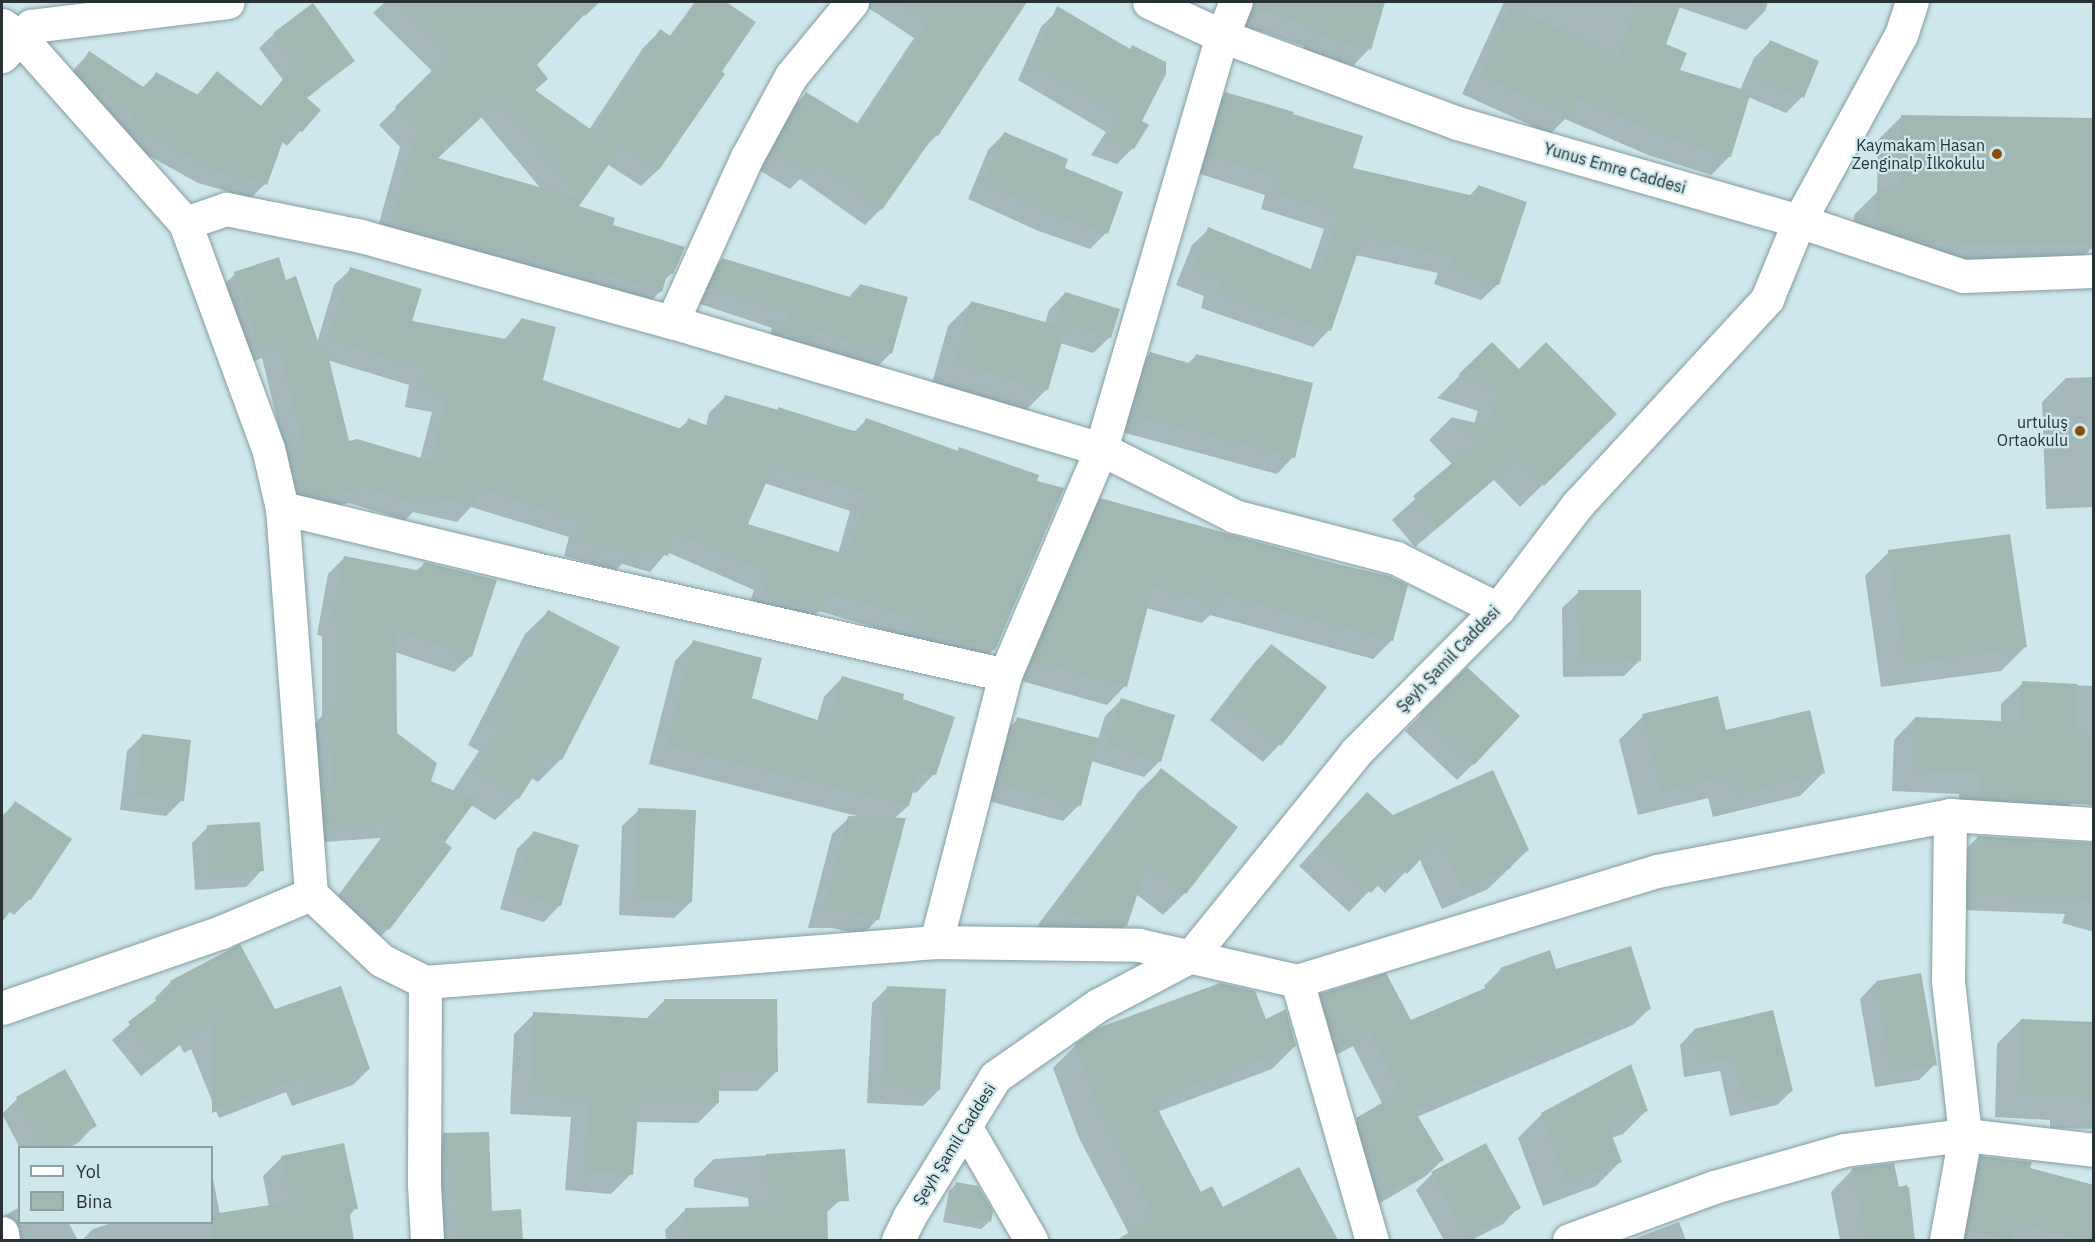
<!DOCTYPE html>
<html>
<head>
<meta charset="utf-8">
<style>
  body { margin:0 }
  #map { position:relative; width:2095px; height:1242px; overflow:hidden; background:#cee7ec; font-family:"IBM Plex Sans",sans-serif }
  div>[style] { position:absolute }
  .shadow>* { inset:0; background:#0003 }
  .building>* { inset:0; background:#a0b7b2 }
  .roads { filter:drop-shadow(0 0 2px #869ea2) drop-shadow(0 0 2px #869ea2) }
  .street>* { height:33px; margin:-16.5px; padding:0 16.5px; transform-origin:16.5px; border-radius:16.5px; background:#fff }
  .dots>* { width:16px; height:16px; translate:-50% -50%; box-sizing:border-box; border:3px solid #cee7ec; border-radius:50% }
  span { translate:-50% -50%; white-space:nowrap; text-align:center; line-height:1.15; -webkit-text-stroke:4.5px #cee7ec; paint-order:stroke }
  .poi-label { font-size:16px; color:#283234 }
  .right { translate:-100% -50%; text-align:right }
  .street-label { font-size:16px; color:#283234 }
  .frame { position:absolute; inset:0; border:3px solid #283234; pointer-events:none }
  .legend { position:absolute; left:18px; top:1146px; width:195px; height:78px; box-sizing:border-box; background:#cee7ec; border:2px solid #8c9fa2; margin:0; padding:8px 10px; list-style:none; font-size:18px; color:#283234 }
  .legend li { display:flex; align-items:center; gap:12px; height:30px }
  .legend b { width:30px; border:2px solid #8c9fa2 }
</style>
</head>
<body>
<div id="map">
  <div class="shadow">
    <div style="clip-path:polygon(evenodd,385px 2px,600px 2px,585px 16px,583px 13px,535px 65px,546px 79px,534px 91px,589px 130px,643px 48px,660px 31px,669px 37px,695px 2px,724px 2px,754px 22px,658px 170px,641px 186px,607px 164px,577px 207px,611px 226px,672px 273px,664px 281px,661px 291px,644px 308px,375px 238px,400px 147px,379px 125px,433px 72px,373px 13px,385px 2px,481px 117px,542px 190px,436px 159px,481px 117px)"></div>
    <div style="clip-path:polygon(862px 2px,1025px 2px,937px 135px,922px 150px,881px 209px,865px 225px,800px 179px,790px 189px,756px 168px,790px 110px,806px 94px,856px 125px,914px 38px,861px 3px)"></div>
    <div style="clip-path:polygon(1249px 2px,1383px 2px,1369px 49px,1353px 66px,1303px 50px,1304px 46px,1241px 25px)"></div>
    <div style="clip-path:polygon(1504px 2px,1768px 2px,1765px 11px,1746px 30px,1678px 7px,1664px 44px,1678px 71px,1740px 90px,1754px 58px,1770px 42px,1802px 97px,1786px 113px,1748px 97px,1730px 156px,1711px 175px,1648px 155px,1565px 119px,1550px 134px,1462px 94px)"></div>
    <div style="clip-path:polygon(1056px 12px,1129px 51px,1141px 122px,1133px 148px,1117px 164px,1091px 155px,1106px 132px,1018px 80px,1041px 27px)"></div>
    <div style="clip-path:polygon(274px 34px,353px 61px,306px 99px,319px 110px,287px 146px,281px 141px,265px 184px,251px 198px,198px 183px,115px 137px,62px 87px,75px 68px,89px 53px,142px 88px,156px 74px,196px 96px,217px 73px,260px 107px,283px 80px,259px 48px)"></div>
    <div style="clip-path:polygon(1225px 94px,1351px 169px,1468px 197px,1478px 187px,1498px 284px,1481px 300px,1434px 284px,1438px 273px,1355px 255px,1329px 330px,1313px 347px,1201px 308px,1204px 296px,1176px 285px,1192px 245px,1209px 229px,1310px 271px,1324px 229px,1261px 209px,1265px 195px,1191px 171px,1209px 110px)"></div>
    <div style="clip-path:polygon(1902px 116px,2094px 119px,2094px 246px,2071px 268px,1853px 251px,1854px 215px,1877px 192px,1878px 140px)"></div>
    <div style="clip-path:polygon(1004px 134px,1106px 233px,1090px 249px,1036px 230px,968px 199px,988px 150px)"></div>
    <div style="clip-path:polygon(722px 260px,848px 298px,860px 285px,891px 353px,875px 369px,767px 347px,772px 328px,694px 302px,706px 276px)"></div>
    <div style="clip-path:polygon(evenodd,351px 269px,410px 322px,504px 340px,521px 320px,541px 381px,679px 429px,689px 420px,706px 426px,709px 413px,726px 396px,777px 411px,779px 409px,854px 432px,866px 420px,956px 452px,960px 449px,994px 649px,977px 666px,900px 635px,819px 611px,802px 628px,747px 611px,754px 590px,667px 552px,650px 572px,622px 564px,616px 570px,564px 556px,569px 537px,471px 507px,457px 522px,413px 512px,405px 520px,349px 503px,303px 514px,287px 510px,288px 465px,262px 358px,244px 365px,218px 290px,235px 274px,285px 282px,317px 343px,334px 285px,351px 269px,327px 360px,409px 385px,405px 407px,432px 412px,420px 459px,348px 443px,327px 360px,351px 269px,764px 483px,850px 511px,838px 554px,746px 525px,764px 483px)"></div>
    <div style="clip-path:polygon(1065px 293px,1110px 337px,1093px 353px,1060px 343px,1047px 389px,1023px 413px,931px 387px,948px 326px,972px 302px,1045px 324px,1049px 310px)"></div>
    <div style="clip-path:polygon(1492px 344px,1519px 371px,1615px 414px,1520px 507px,1494px 480px,1415px 547px,1392px 520px,1453px 465px,1429px 440px,1451px 418px,1474px 424px,1478px 411px,1437px 398px)"></div>
    <div style="clip-path:polygon(1150px 354px,1187px 364px,1196px 356px,1293px 457px,1277px 474px,1118px 431px,1134px 370px)"></div>
    <div style="clip-path:polygon(2094px 377px,2094px 507px,2046px 509px,2042px 402px,2066px 378px)"></div>
    <div style="clip-path:polygon(1101px 500px,1392px 640px,1373px 659px,1210px 615px,1202px 623px,1146px 608px,1125px 686px,1107px 705px,1014px 679px,1082px 519px)"></div>
    <div style="clip-path:polygon(1889px 552px,2025px 647px,2001px 671px,1881px 687px,1865px 576px)"></div>
    <div style="clip-path:polygon(344px 558px,416px 571px,425px 563px,471px 656px,454px 672px,395px 652px,395px 734px,429px 782px,452px 792px,479px 751px,468px 745px,525px 634px,548px 612px,561px 759px,538px 782px,531px 778px,518px 798px,495px 820px,471px 805px,442px 843px,388px 929px,372px 945px,327px 910px,381px 838px,309px 843px,310px 728px,322px 716px,322px 636px,317px 635px,328px 574px)"></div>
    <div style="clip-path:polygon(1579px 592px,1640px 660px,1624px 676px,1563px 677px,1562px 608px)"></div>
    <div style="clip-path:polygon(693px 642px,751px 699px,817px 721px,824px 697px,842px 678px,901px 700px,934px 774px,916px 793px,911px 792px,908px 806px,894px 819px,878px 919px,862px 935px,832px 928px,808px 928px,832px 834px,849px 818px,857px 816px,649px 764px,675px 661px)"></div>
    <div style="clip-path:polygon(1271px 646px,1325px 687px,1279px 745px,1263px 762px,1210px 720px,1255px 662px)"></div>
    <div style="clip-path:polygon(1467px 669px,1473px 764px,1457px 780px,1405px 731px)"></div>
    <div style="clip-path:polygon(2023px 683px,2094px 686px,2094px 790px,2072px 803px,2051px 825px,1958px 819px,1959px 794px,1892px 791px,1894px 740px,1915px 718px,2001px 722px,2001px 704px)"></div>
    <div style="clip-path:polygon(1121px 700px,1160px 761px,1144px 777px,1091px 761px,1079px 805px,1063px 821px,985px 800px,1002px 735px,1018px 719px,1098px 739px,1105px 716px)"></div>
    <div style="clip-path:polygon(1643px 716px,1824px 772px,1800px 796px,1713px 817px,1708px 798px,1638px 815px,1619px 740px)"></div>
    <div style="clip-path:polygon(143px 735px,182px 800px,166px 816px,120px 810px,127px 751px)"></div>
    <div style="clip-path:polygon(1161px 770px,1185px 893px,1163px 915px,1136px 894px,1126px 925px,1104px 947px,1034px 930px,1139px 791px)"></div>
    <div style="clip-path:polygon(15px 803px,30px 899px,14px 915px,8px 911px,2px 920px,2px 816px)"></div>
    <div style="clip-path:polygon(639px 810px,691px 902px,674px 918px,619px 915px,622px 826px)"></div>
    <div style="clip-path:polygon(1347px 814px,1392px 817px,1528px 850px,1488px 889px,1442px 909px,1419px 858px,1385px 893px,1376px 884px,1349px 912px,1299px 866px)"></div>
    <div style="clip-path:polygon(208px 827px,262px 870px,246px 887px,195px 890px,192px 843px)"></div>
    <div style="clip-path:polygon(533px 833px,560px 905px,544px 922px,500px 909px,517px 849px)"></div>
    <div style="clip-path:polygon(1978px 837px,2094px 844px,2094px 932px,2062px 923px,2065px 914px,1959px 910px,1962px 853px)"></div>
    <div style="clip-path:polygon(1501px 969px,1555px 971px,1650px 1008px,1633px 1025px,1417px 1117px,1442px 1160px,1426px 1176px,1375px 1206px,1341px 1136px,1357px 1120px,1383px 1105px,1353px 1046px,1320px 1064px,1305px 1011px,1321px 995px,1410px 1022px,1486px 989px,1484px 986px)"></div>
    <div style="clip-path:polygon(171px 982px,274px 1011px,369px 1069px,353px 1085px,292px 1106px,286px 1092px,219px 1118px,191px 1049px,184px 1053px,180px 1045px,141px 1076px,112px 1040px,157px 1002px,155px 998px)"></div>
    <div style="clip-path:polygon(1876px 982px,1935px 1064px,1919px 1080px,1875px 1087px,1860px 999px)"></div>
    <div style="clip-path:polygon(888px 987px,939px 1090px,923px 1106px,867px 1103px,872px 1003px)"></div>
    <div style="clip-path:polygon(664px 1001px,776px 1072px,757px 1091px,718px 1091px,718px 1103px,698px 1123px,636px 1122px,631px 1174px,611px 1194px,565px 1190px,571px 1117px,510px 1114px,514px 1034px,534px 1014px,646px 1019px)"></div>
    <div style="clip-path:polygon(2021px 1020px,2094px 1023px,2094px 1129px,2050px 1128px,2050px 1120px,1995px 1117px,1997px 1044px)"></div>
    <div style="clip-path:polygon(1265px 1022px,1295px 1046px,1272px 1069px,1157px 1112px,1200px 1194px,1223px 1209px,1298px 1169px,1337px 1240px,1120px 1240px,1129px 1234px,1079px 1138px,1053px 1068px,1076px 1045px)"></div>
    <div style="clip-path:polygon(1694px 1030px,1792px 1091px,1777px 1105px,1730px 1116px,1720px 1071px,1684px 1077px,1680px 1045px)"></div>
    <div style="clip-path:polygon(65px 1071px,95px 1125px,79px 1142px,69px 1148px,20px 1148px,2px 1114px,17px 1099px)"></div>
    <div style="clip-path:polygon(1647px 1110px,1623px 1134px,1611px 1138px,1620px 1162px,1596px 1186px,1543px 1206px,1518px 1138px,1542px 1114px)"></div>
    <div style="clip-path:polygon(444px 1135px,490px 1212px,519px 1211px,521px 1240px,441px 1240px,427px 1151px)"></div>
    <div style="clip-path:polygon(843px 1150px,847px 1194px,826px 1213px,827px 1240px,666px 1240px,665px 1230px,685px 1210px,749px 1208px,748px 1198px,694px 1187px,694px 1179px,714px 1159px)"></div>
    <div style="clip-path:polygon(282px 1157px,356px 1208px,349px 1216px,352px 1240px,82px 1240px,93px 1229px,115px 1222px,212px 1222px,212px 1173px,220px 1215px,269px 1207px,263px 1176px)"></div>
    <div style="clip-path:polygon(1981px 1157px,2094px 1186px,2094px 1240px,1952px 1240px,1965px 1174px)"></div>
    <div style="clip-path:polygon(1853px 1169px,1897px 1189px,1909px 1187px,1915px 1240px,1840px 1240px,1831px 1192px)"></div>
    <div style="clip-path:polygon(1432px 1174px,1519px 1207px,1503px 1224px,1472px 1240px,1444px 1240px,1416px 1190px)"></div>
    <div style="clip-path:polygon(957px 1183px,989px 1222px,981px 1229px,943px 1222px,949px 1191px)"></div>
    <div style="clip-path:polygon(20px 1207px,20px 1222px,68px 1222px,78px 1240px,2px 1240px,2px 1217px)"></div>
    <div style="clip-path:polygon(1679px 1222px,1686px 1240px,1631px 1240px)"></div>
  </div>
  <div class="building">
    <div style="clip-path:polygon(evenodd,395px 2px,596px 2px,537px 65px,548px 79px,535px 90px,593px 131px,660px 29px,672px 37px,697px 2px,726px 2px,756px 22px,722px 71px,725px 74px,659px 170px,622px 146px,579px 206px,615px 218px,613px 225px,685px 247px,673px 274px,668px 272px,662px 292px,598px 272px,596px 278px,507px 249px,506px 254px,391px 221px,417px 129px,395px 107px,449px 54px,395px 2px,499px 101px,581px 199px,438px 158px,499px 101px)"></div>
    <div style="clip-path:polygon(899px 2px,1027px 2px,938px 136px,935px 134px,882px 210px,815px 162px,807px 174px,772px 151px,806px 92px,860px 125px,929px 21px)"></div>
    <div style="clip-path:polygon(1254px 2px,1385px 2px,1371px 50px,1318px 34px,1320px 30px,1254px 8px)"></div>
    <div style="clip-path:polygon(1638px 2px,1682px 2px,1666px 44px,1687px 53px,1680px 70px,1751px 92px,1731px 157px,1667px 137px,1578px 98px,1570px 116px,1480px 75px,1511px 7px,1618px 56px)"></div>
    <div style="clip-path:polygon(313px 3px,355px 61px,306px 97px,321px 110px,302px 132px,290px 122px,267px 185px,212px 169px,128px 123px,133px 114px,86px 83px,76px 72px,89px 51px,146px 89px,156px 72px,198px 95px,217px 71px,261px 106px,296px 64px,273px 33px)"></div>
    <div style="clip-path:polygon(1057px 6px,1130px 49px,1132px 45px,1166px 62px,1166px 74px,1142px 121px,1149px 125px,1134px 149px,1105px 140px,1120px 116px,1033px 64px)"></div>
    <div style="clip-path:polygon(1770px 40px,1819px 61px,1804px 98px,1754px 77px)"></div>
    <div style="clip-path:polygon(1225px 92px,1294px 112px,1293px 114px,1363px 136px,1353px 168px,1474px 196px,1478px 185px,1527px 202px,1499px 285px,1450px 268px,1453px 257px,1363px 237px,1331px 331px,1216px 292px,1220px 280px,1192px 269px,1208px 227px,1320px 273px,1340px 213px,1276px 193px,1281px 179px,1207px 155px)"></div>
    <div style="clip-path:polygon(1901px 115px,2094px 118px,2094px 245px,1921px 242px,1877px 227px,1877px 189px,1900px 190px)"></div>
    <div style="clip-path:polygon(1004px 132px,1068px 159px,1065px 168px,1123px 192px,1108px 234px,1052px 214px,983px 183px)"></div>
    <div style="clip-path:polygon(evenodd,279px 257px,286px 280px,296px 276px,323px 357px,326px 347px,349px 441px,357px 439px,431px 461px,447px 396px,421px 390px,425px 369px,328px 339px,350px 267px,422px 289px,412px 321px,516px 341px,521px 318px,556px 327px,543px 380px,684px 430px,688px 418px,716px 429px,725px 395px,778px 410px,778px 407px,860px 433px,866px 418px,958px 451px,959px 447px,1039px 475px,1037px 481px,1064px 488px,995px 650px,913px 627px,916px 618px,826px 592px,820px 612px,763px 594px,770px 573px,674px 532px,668px 556px,636px 547px,634px 555px,580px 540px,585px 521px,479px 488px,475px 506px,426px 495px,422px 505px,366px 487px,321px 498px,303px 494px,294px 456px,305px 454px,278px 343px,260px 349px,234px 272px,279px 257px,774px 465px,866px 494px,848px 555px,748px 524px,774px 465px)"></div>
    <div style="clip-path:polygon(722px 258px,853px 298px,860px 284px,908px 297px,892px 354px,815px 330px,812px 340px,782px 331px,788px 312px,709px 286px)"></div>
    <div style="clip-path:polygon(1065px 292px,1120px 309px,1111px 338px,1056px 321px)"></div>
    <div style="clip-path:polygon(971px 301px,1066px 328px,1048px 390px,954px 363px)"></div>
    <div style="clip-path:polygon(1492px 342px,1519px 369px,1546px 342px,1617px 414px,1544px 486px,1518px 459px,1438px 526px,1413px 496px,1476px 443px,1451px 417px,1488px 426px,1499px 389px,1458px 375px)"></div>
    <div style="clip-path:polygon(1150px 352px,1192px 364px,1196px 354px,1313px 383px,1295px 458px,1133px 415px)"></div>
    <div style="clip-path:polygon(1100px 498px,1337px 564px,1389px 576px,1408px 585px,1393px 641px,1202px 589px,1222px 605px,1153px 587px,1127px 687px,1032px 661px)"></div>
    <div style="clip-path:polygon(2010px 534px,2027px 647px,1905px 664px,1888px 550px)"></div>
    <div style="clip-path:polygon(344px 556px,421px 571px,424px 562px,497px 580px,472px 657px,396px 631px,397px 733px,437px 763px,431px 781px,476px 800px,445px 842px,452px 848px,389px 930px,342px 893px,395px 823px,325px 827px,322px 792px,335px 791px,326px 710px,338px 709px,338px 620px,332px 619px)"></div>
    <div style="clip-path:polygon(1578px 590px,1641px 590px,1641px 661px,1579px 662px)"></div>
    <div style="clip-path:polygon(548px 610px,620px 647px,562px 760px,549px 753px,519px 799px,473px 769px,501px 728px,490px 722px)"></div>
    <div style="clip-path:polygon(693px 640px,762px 658px,752px 698px,829px 724px,842px 676px,904px 694px,903px 699px,955px 717px,936px 775px,919px 770px,909px 806px,667px 745px)"></div>
    <div style="clip-path:polygon(1271px 644px,1327px 687px,1281px 746px,1225px 703px)"></div>
    <div style="clip-path:polygon(1467px 667px,1520px 716px,1474px 765px,1420px 714px)"></div>
    <div style="clip-path:polygon(2022px 681px,2077px 684px,2076px 734px,2094px 737px,2094px 805px,1979px 798px,1980px 773px,1913px 770px,1915px 717px,2020px 722px)"></div>
    <div style="clip-path:polygon(1718px 696px,1726px 730px,1810px 710px,1825px 773px,1737px 794px,1732px 774px,1661px 792px,1642px 714px)"></div>
    <div style="clip-path:polygon(1121px 698px,1175px 715px,1161px 762px,1106px 745px)"></div>
    <div style="clip-path:polygon(1017px 717px,1098px 738px,1081px 806px,1000px 784px)"></div>
    <div style="clip-path:polygon(142px 734px,191px 740px,184px 801px,135px 795px)"></div>
    <div style="clip-path:polygon(1161px 768px,1238px 827px,1186px 894px,1147px 865px,1127px 926px,1108px 926px,1054px 908px)"></div>
    <div style="clip-path:polygon(1493px 770px,1529px 850px,1507px 860px,1511px 868px,1462px 889px,1440px 838px,1407px 874px,1397px 864px,1371px 893px,1319px 844px,1367px 792px,1393px 815px)"></div>
    <div style="clip-path:polygon(15px 801px,72px 839px,31px 900px,23px 895px,2px 922px,2px 821px)"></div>
    <div style="clip-path:polygon(638px 808px,696px 810px,692px 902px,634px 899px)"></div>
    <div style="clip-path:polygon(848px 816px,906px 818px,879px 920px,849px 912px,823px 912px)"></div>
    <div style="clip-path:polygon(260px 822px,264px 871px,211px 874px,207px 825px)"></div>
    <div style="clip-path:polygon(533px 831px,579px 845px,561px 906px,515px 893px)"></div>
    <div style="clip-path:polygon(1977px 836px,2094px 843px,2094px 899px,1975px 895px)"></div>
    <div style="clip-path:polygon(240px 944px,275px 1009px,341px 986px,370px 1069px,308px 1091px,303px 1076px,212px 1113px,212px 1019px,158px 1061px,128px 1022px,174px 987px,170px 981px)"></div>
    <div style="clip-path:polygon(1631px 946px,1651px 1009px,1414px 1110px,1444px 1160px,1392px 1191px,1363px 1142px,1356px 1118px,1401px 1092px,1369px 1031px,1336px 1049px,1320px 994px,1386px 973px,1411px 1020px,1504px 980px,1500px 968px,1550px 950px,1556px 969px)"></div>
    <div style="clip-path:polygon(1921px 973px,1937px 1065px,1891px 1072px,1876px 981px)"></div>
    <div style="clip-path:polygon(1220px 983px,1255px 991px,1266px 1019px,1286px 1009px,1296px 1046px,1153px 1100px,1201px 1192px,1212px 1186px,1223px 1207px,1299px 1167px,1338px 1240px,1117px 1240px,1154px 1216px,1101px 1115px,1075px 1044px,1098px 1028px)"></div>
    <div style="clip-path:polygon(887px 986px,946px 989px,940px 1090px,882px 1087px)"></div>
    <div style="clip-path:polygon(664px 999px,777px 999px,778px 1072px,719px 1072px,719px 1103px,639px 1102px,633px 1175px,584px 1170px,590px 1098px,530px 1094px,533px 1012px,664px 1019px)"></div>
    <div style="clip-path:polygon(1773px 1010px,1793px 1091px,1745px 1103px,1734px 1058px,1698px 1063px,1694px 1029px)"></div>
    <div style="clip-path:polygon(2021px 1019px,2094px 1022px,2094px 1097px,2018px 1094px)"></div>
    <div style="clip-path:polygon(1631px 1064px,1648px 1111px,1608px 1125px,1622px 1162px,1567px 1183px,1541px 1113px)"></div>
    <div style="clip-path:polygon(65px 1069px,97px 1126px,59px 1148px,44px 1148px,16px 1097px)"></div>
    <div style="clip-path:polygon(489px 1132px,492px 1211px,521px 1209px,523px 1240px,458px 1240px,454px 1166px,443px 1167px,443px 1133px)"></div>
    <div style="clip-path:polygon(344px 1143px,358px 1209px,349px 1210px,354px 1240px,212px 1240px,212px 1214px,291px 1202px,281px 1156px)"></div>
    <div style="clip-path:polygon(1486px 1143px,1521px 1208px,1467px 1237px,1431px 1172px)"></div>
    <div style="clip-path:polygon(845px 1149px,849px 1201px,827px 1202px,828px 1240px,686px 1240px,685px 1208px,769px 1206px,766px 1154px)"></div>
    <div style="clip-path:polygon(1980px 1156px,2032px 1162px,2030px 1168px,2094px 1185px,2094px 1240px,2081px 1240px,2015px 1223px,2010px 1240px,1967px 1230px)"></div>
    <div style="clip-path:polygon(1894px 1163px,1899px 1187px,1907px 1185px,1913px 1240px,1866px 1240px,1852px 1168px)"></div>
    <div style="clip-path:polygon(956px 1182px,978px 1186px,993px 1211px,991px 1222px,950px 1214px)"></div>
  </div>
  <div class="roads">
    <div class="street">
      <div style="left:1149px;top:2px;width:81px;rotate:25deg"></div>
      <div style="left:1222px;top:36px;width:251px;rotate:20.3deg"></div>
      <div style="left:1457px;top:123px;width:356px;rotate:16deg"></div>
      <div style="left:1799px;top:221px;width:173px;rotate:18.5deg"></div>
      <div style="left:1963px;top:276px;width:131px;rotate:-2.2deg"></div>
      <div style="left:2px;top:25px;width:22px;rotate:34deg"></div>
      <div style="left:20px;top:37px;width:249px;rotate:48.4deg"></div>
      <div style="left:185px;top:223px;width:240px;rotate:69.8deg"></div>
      <div style="left:268px;top:448px;width:62px;rotate:76.9deg"></div>
      <div style="left:282px;top:508px;width:387px;rotate:85.7deg"></div>
      <div style="left:2px;top:56px;width:42px;rotate:-46deg"></div>
      <div style="left:31px;top:26px;width:198px;rotate:-6.9deg"></div>
      <div style="left:185px;top:223px;width:43px;rotate:-18.9deg"></div>
      <div style="left:226px;top:209px;width:138px;rotate:11.3deg"></div>
      <div style="left:361px;top:236px;width:323px;rotate:15.5deg"></div>
      <div style="left:672px;top:322px;width:447px;rotate:16.5deg"></div>
      <div style="left:1101px;top:449px;width:149px;rotate:26.7deg"></div>
      <div style="left:1234px;top:516px;width:167px;rotate:14.5deg"></div>
      <div style="left:1396px;top:558px;width:114px;rotate:26.6deg"></div>
      <div style="left:672px;top:322px;width:181px;rotate:-65.6deg"></div>
      <div style="left:747px;top:157px;width:92px;rotate:-61.5deg"></div>
      <div style="left:791px;top:76px;width:96px;rotate:-50.5deg"></div>
      <div style="left:282px;top:508px;width:256px;rotate:13.5deg"></div>
      <div style="left:531px;top:568px;width:486px;rotate:12.7deg"></div>
      <div style="left:936px;top:942px;width:276px;rotate:-75.5deg"></div>
      <div style="left:1005px;top:675px;width:246px;rotate:-67deg"></div>
      <div style="left:1101px;top:449px;width:430px;rotate:-73.7deg"></div>
      <div style="left:1222px;top:36px;width:37px;rotate:-68deg"></div>
      <div style="left:1297px;top:981px;width:270px;rotate:73.9deg"></div>
      <div style="left:425px;top:982px;width:202px;rotate:90.3deg"></div>
      <div style="left:424px;top:1184px;width:56px;rotate:86.9deg"></div>
      <div style="left:2px;top:1008px;width:232px;rotate:-19.1deg"></div>
      <div style="left:221px;top:932px;width:98px;rotate:-22.9deg"></div>
      <div style="left:311px;top:894px;width:96px;rotate:43.3deg"></div>
      <div style="left:381px;top:960px;width:49px;rotate:26.6deg"></div>
      <div style="left:425px;top:982px;width:513px;rotate:-4.48deg"></div>
      <div style="left:936px;top:942px;width:203px;rotate:0.8deg"></div>
      <div style="left:1139px;top:945px;width:162px;rotate:12.8deg"></div>
      <div style="left:1297px;top:981px;width:376px;rotate:-17deg"></div>
      <div style="left:1657px;top:871px;width:298px;rotate:-10.8deg"></div>
      <div style="left:1950px;top:815px;width:144px;rotate:3.6deg"></div>
      <div style="left:965px;top:1126px;width:132px;rotate:59.9deg"></div>
      <div style="left:2px;top:1233px;width:7px;rotate:82deg"></div>
      <div style="left:898px;top:1240px;width:25px;rotate:-64deg"></div>
      <div style="left:909px;top:1217px;width:164px;rotate:-58.4deg"></div>
      <div style="left:995px;top:1077px;width:126px;rotate:-35deg"></div>
      <div style="left:1098px;top:1005px;width:105px;rotate:-27.8deg"></div>
      <div style="left:1191px;top:956px;width:262px;rotate:-51deg"></div>
      <div style="left:1356px;top:752px;width:202px;rotate:-45.2deg"></div>
      <div style="left:1498px;top:609px;width:132px;rotate:-52.7deg"></div>
      <div style="left:1578px;top:504px;width:279px;rotate:-47.3deg"></div>
      <div style="left:1767px;top:299px;width:84px;rotate:-67.7deg"></div>
      <div style="left:1799px;top:221px;width:212px;rotate:-61.3deg"></div>
      <div style="left:1901px;top:35px;width:35px;rotate:-72deg"></div>
      <div style="left:1569px;top:1240px;width:154px;rotate:-20.1deg"></div>
      <div style="left:1714px;top:1187px;width:135px;rotate:-15.9deg"></div>
      <div style="left:1844px;top:1150px;width:122px;rotate:-7.1deg"></div>
      <div style="left:1965px;top:1135px;width:130px;rotate:6.6deg"></div>
      <div style="left:1946px;top:1240px;width:107px;rotate:-79.7deg"></div>
      <div style="left:1965px;top:1135px;width:156px;rotate:-96.3deg"></div>
      <div style="left:1948px;top:980px;width:165px;rotate:-89.3deg"></div>
    </div>
  </div>
  <div class="dots">
    <div style="left:1997px;top:154px;background:#894d08"></div>
    <div style="left:2080px;top:431px;background:#894d08"></div>
  </div>
  <div class="poi-label">
    <span class="right" style="left:1985px;top:154px">Kaymakam Hasan<br>Zenginalp İlkokulu</span>
    <span class="right" style="left:2068px;top:431px">urtuluş<br>Ortaokulu</span>
  </div>
  <div class="street-label">
    <span style="left:1615px;top:168px;rotate:16deg">Yunus Emre Caddesi</span>
    <span style="left:1448px;top:659px;rotate:-46deg">Şeyh Şamil Caddesi</span>
    <span style="left:954px;top:1144px;rotate:-58deg">Şeyh Şamil Caddesi</span>
  </div>
  <div class="frame"></div>
  <ul class="legend">
  <li><b style="height:8px;background:#fff"></b>Yol</li>
  <li><b style="height:16px;background:#a0b7b2"></b>Bina</li>
  </ul>
</div>
</body>
</html>
